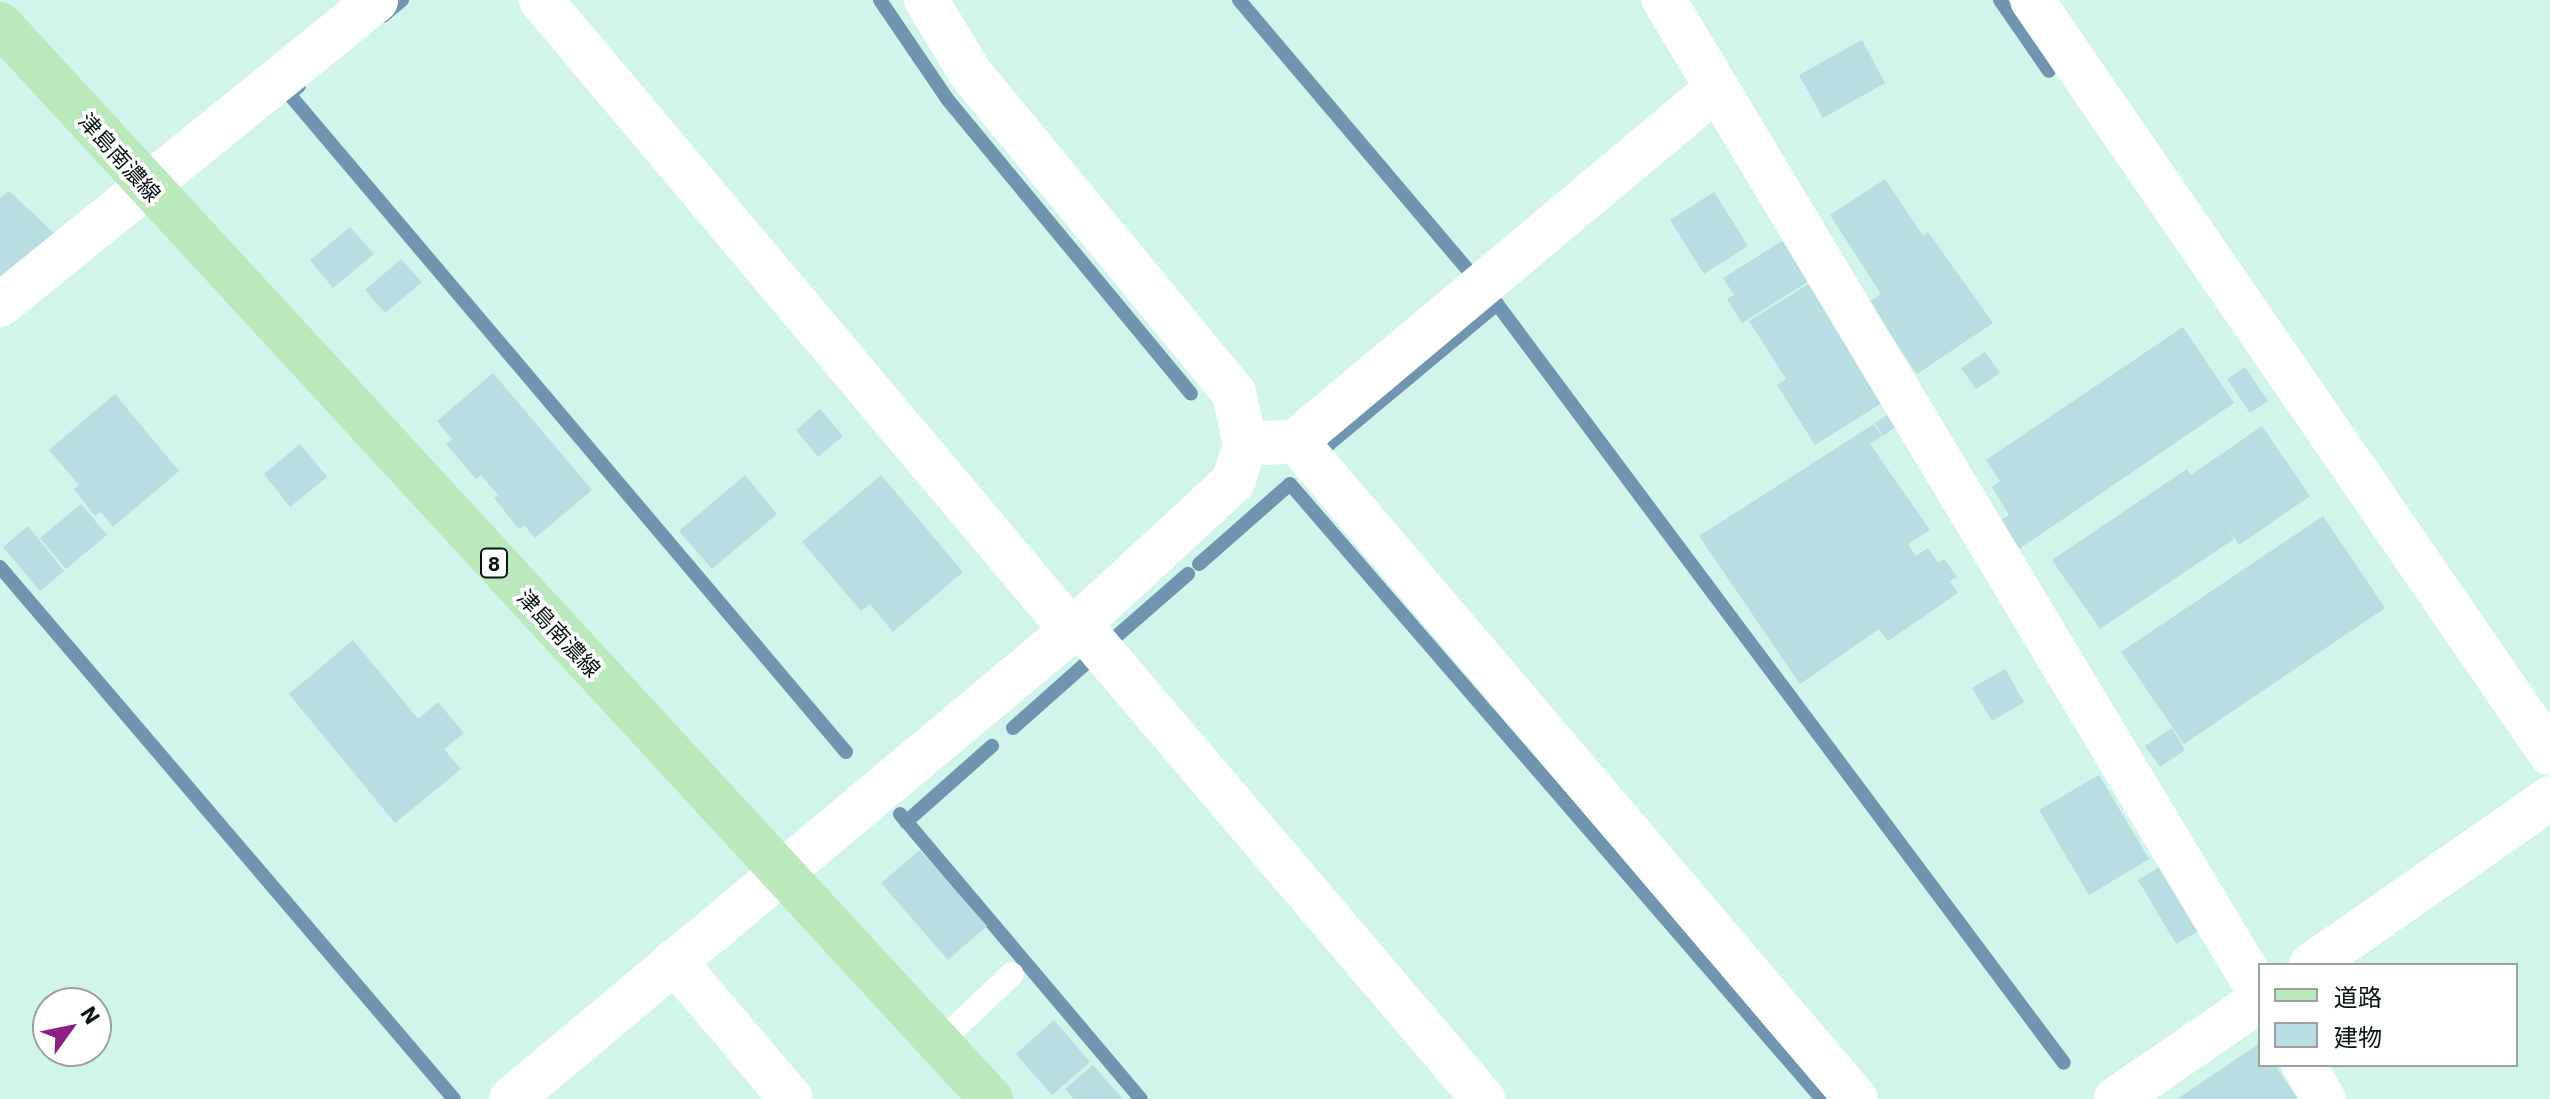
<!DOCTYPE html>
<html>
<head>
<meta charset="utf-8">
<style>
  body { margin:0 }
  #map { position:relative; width:2550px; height:1099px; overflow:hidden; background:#d1f5eb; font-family:"IBM Plex Sans","Noto Sans JP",sans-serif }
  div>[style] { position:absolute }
  .stream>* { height:14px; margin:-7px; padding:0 7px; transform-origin:7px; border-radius:7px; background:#6f95b0 }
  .building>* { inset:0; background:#b8dde2 }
  .service>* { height:24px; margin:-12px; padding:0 12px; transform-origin:12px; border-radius:12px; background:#fff }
  .minor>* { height:44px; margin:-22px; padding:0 22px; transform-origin:22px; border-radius:22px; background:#fff }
  .tertiary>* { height:44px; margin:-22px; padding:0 22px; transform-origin:22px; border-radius:22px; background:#fff }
  .primary>* { height:44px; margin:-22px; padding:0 22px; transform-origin:22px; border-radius:22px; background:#bae9bc }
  span { translate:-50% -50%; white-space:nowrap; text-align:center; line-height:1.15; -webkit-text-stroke:7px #fff; paint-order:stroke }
  .shield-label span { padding:2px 6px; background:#fff; border:2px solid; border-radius:6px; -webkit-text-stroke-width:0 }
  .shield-label { font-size:20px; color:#081512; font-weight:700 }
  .street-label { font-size:22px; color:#081512 }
  .legend { position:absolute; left:2258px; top:963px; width:260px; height:104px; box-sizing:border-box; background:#fff; border:2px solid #9ca1a0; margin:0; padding:10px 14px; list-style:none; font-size:24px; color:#081512 }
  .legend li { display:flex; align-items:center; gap:16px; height:40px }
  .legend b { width:40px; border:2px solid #9ca1a0 }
  .north { position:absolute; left:32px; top:987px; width:80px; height:80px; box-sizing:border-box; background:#fff; border:2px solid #9ca1a0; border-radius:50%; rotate:57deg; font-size:22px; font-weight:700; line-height:32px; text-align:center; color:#081512 }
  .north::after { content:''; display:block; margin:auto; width:28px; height:36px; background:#8f1f82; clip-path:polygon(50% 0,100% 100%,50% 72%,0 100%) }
</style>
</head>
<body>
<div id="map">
  <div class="stream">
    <div style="left:880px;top:0;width:121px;rotate:55.8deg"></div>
    <div style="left:948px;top:100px;width:381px;rotate:50.4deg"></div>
    <div style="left:1239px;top:0;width:357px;rotate:49.7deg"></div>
    <div style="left:2000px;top:0;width:86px;rotate:55.4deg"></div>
    <div style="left:383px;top:16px;width:25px;rotate:-40deg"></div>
    <div style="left:299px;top:86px;width:13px;rotate:141deg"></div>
    <div style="left:289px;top:94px;width:862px;rotate:49.75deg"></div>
    <div style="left:1329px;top:444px;width:219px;rotate:-39.8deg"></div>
    <div style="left:1497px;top:304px;width:947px;rotate:53.24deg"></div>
    <div style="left:1199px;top:564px;width:121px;rotate:-41.3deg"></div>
    <div style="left:1290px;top:484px;width:813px;rotate:49.14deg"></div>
    <div style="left:0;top:567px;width:699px;rotate:49.52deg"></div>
    <div style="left:1118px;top:635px;width:93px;rotate:-41.1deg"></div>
    <div style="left:1013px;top:728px;width:95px;rotate:-41.6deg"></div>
    <div style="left:900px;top:814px;width:373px;rotate:49.8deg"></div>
    <div style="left:906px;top:822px;width:115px;rotate:-41.5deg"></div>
  </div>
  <div class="building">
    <div style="clip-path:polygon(1862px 40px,1885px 83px,1823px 118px,1799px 75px)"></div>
    <div style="clip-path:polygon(1885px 179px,1923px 236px,1928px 232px,1993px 323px,1917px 374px,1869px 302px,1881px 294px,1830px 215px)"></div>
    <div style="clip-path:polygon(9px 191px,55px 234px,0 280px,0 198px)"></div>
    <div style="clip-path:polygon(1714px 192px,1748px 246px,1704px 274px,1670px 220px)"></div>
    <div style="clip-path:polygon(350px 227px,374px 254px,333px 288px,310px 260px)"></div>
    <div style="clip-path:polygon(1784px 240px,1809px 281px,1742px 323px,1727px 299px,1734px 295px,1723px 278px)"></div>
    <div style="clip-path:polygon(401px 259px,422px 282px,385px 313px,365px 290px)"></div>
    <div style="clip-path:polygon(1810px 283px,1885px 401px,1815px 445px,1777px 385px,1786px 379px,1749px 321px)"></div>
    <div style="clip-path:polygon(2183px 327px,2234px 403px,2019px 549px,1999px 521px,2009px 515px,1992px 487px,2000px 481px,1986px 460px)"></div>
    <div style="clip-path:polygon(1985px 352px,2000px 373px,1976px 389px,1961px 368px)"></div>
    <div style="clip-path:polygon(2245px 367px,2268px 401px,2250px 413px,2227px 379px)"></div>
    <div style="clip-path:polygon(493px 373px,592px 490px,535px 538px,524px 525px,519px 529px,494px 498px,498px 495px,481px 475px,476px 479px,446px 444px,452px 439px,437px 421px)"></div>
    <div style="clip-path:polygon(115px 394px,179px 471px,113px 527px,101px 512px,95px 516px,74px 489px,79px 485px,49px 450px)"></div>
    <div style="clip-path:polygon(820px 409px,843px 436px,818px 457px,796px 430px)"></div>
    <div style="clip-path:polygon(1892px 412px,1900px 423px,1883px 436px,1875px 423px)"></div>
    <div style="clip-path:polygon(1874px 424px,1882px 436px,1870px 444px,1930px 530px,1908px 544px,1916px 556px,1928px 548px,1938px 563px,1944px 559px,1957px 577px,1950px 581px,1958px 593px,1888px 641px,1879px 629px,1800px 684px,1699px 536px)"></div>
    <div style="clip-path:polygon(2262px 426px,2310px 496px,2239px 545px,2226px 525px,2234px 539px,2100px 629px,2052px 560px,2187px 469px,2191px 475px)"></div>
    <div style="clip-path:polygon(300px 444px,327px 477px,290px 507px,264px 474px)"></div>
    <div style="clip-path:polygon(745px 475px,777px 514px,712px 569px,679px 531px)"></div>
    <div style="clip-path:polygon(881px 475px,963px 572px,893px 632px,870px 604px,861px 611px,802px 542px)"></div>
    <div style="clip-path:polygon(81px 504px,107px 535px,66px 569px,40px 538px)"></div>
    <div style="clip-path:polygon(2323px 516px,2385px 608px,2184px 744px,2121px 652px)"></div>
    <div style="clip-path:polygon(28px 526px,64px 571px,40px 591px,3px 547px)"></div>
    <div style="clip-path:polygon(353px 640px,418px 719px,438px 702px,464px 733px,444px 749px,461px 769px,395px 823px,289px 694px)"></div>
    <div style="clip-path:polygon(2005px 669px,2024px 702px,1992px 721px,1972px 688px)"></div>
    <div style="clip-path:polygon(2172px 728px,2185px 750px,2160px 767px,2145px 746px)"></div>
    <div style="clip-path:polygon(2099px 775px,2149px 859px,2089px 895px,2039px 810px)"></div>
    <div style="clip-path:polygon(920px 850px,987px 926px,948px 960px,881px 883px)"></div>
    <div style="clip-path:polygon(2166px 863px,2204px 928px,2176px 944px,2138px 880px)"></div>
    <div style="clip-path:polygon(1054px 1020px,1090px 1062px,1052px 1095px,1016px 1054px)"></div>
    <div style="clip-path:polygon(2260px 1043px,2260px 1065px,2275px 1065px,2298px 1099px,2177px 1099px)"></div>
    <div style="clip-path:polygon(1093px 1065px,1123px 1099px,1074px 1099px,1065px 1089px)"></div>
  </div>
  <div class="service">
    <div style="left:939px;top:1043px;width:100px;rotate:-43.4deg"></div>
  </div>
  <div class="minor">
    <div style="left:541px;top:0;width:823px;rotate:49.93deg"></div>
    <div style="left:1664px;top:0;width:1158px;rotate:59.03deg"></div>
    <div style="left:2032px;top:0;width:914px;rotate:55.48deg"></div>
    <div style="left:0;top:305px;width:484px;rotate:-39deg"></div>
    <div style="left:1296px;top:441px;width:864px;rotate:49.6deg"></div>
    <div style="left:1267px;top:443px;width:29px;rotate:-4deg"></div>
    <div style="left:1296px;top:441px;width:548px;rotate:-39.97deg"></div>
    <div style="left:1079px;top:624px;width:624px;rotate:49.62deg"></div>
    <div style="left:674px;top:961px;width:181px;rotate:49.7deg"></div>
    <div style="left:2311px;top:965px;width:292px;rotate:-34.9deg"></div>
    <div style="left:2304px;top:1065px;width:39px;rotate:60deg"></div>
    <div style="left:2116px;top:1099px;width:175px;rotate:-34.5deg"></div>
  </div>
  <div class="tertiary">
    <div style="left:511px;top:1099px;width:740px;rotate:-39.9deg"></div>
    <div style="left:1079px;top:624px;width:209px;rotate:-42.7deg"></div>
    <div style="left:1233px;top:482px;width:39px;rotate:-72deg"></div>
    <div style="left:1245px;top:445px;width:53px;rotate:-101.9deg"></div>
    <div style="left:1234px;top:393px;width:413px;rotate:-129.5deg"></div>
    <div style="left:971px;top:74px;width:87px;rotate:-121.3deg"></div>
  </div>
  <div class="primary">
    <div style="left:0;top:24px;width:1462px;rotate:47.33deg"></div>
  </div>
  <div class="shield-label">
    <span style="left:494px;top:563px">8</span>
  </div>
  <div class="street-label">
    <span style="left:120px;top:157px;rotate:48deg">津島南濃線</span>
    <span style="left:559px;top:633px;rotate:47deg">津島南濃線</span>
  </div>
  <ul class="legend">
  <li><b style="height:10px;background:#bae9bc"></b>道路</li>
  <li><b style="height:22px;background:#b8dde2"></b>建物</li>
  </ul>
  <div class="north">N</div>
</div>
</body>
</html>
